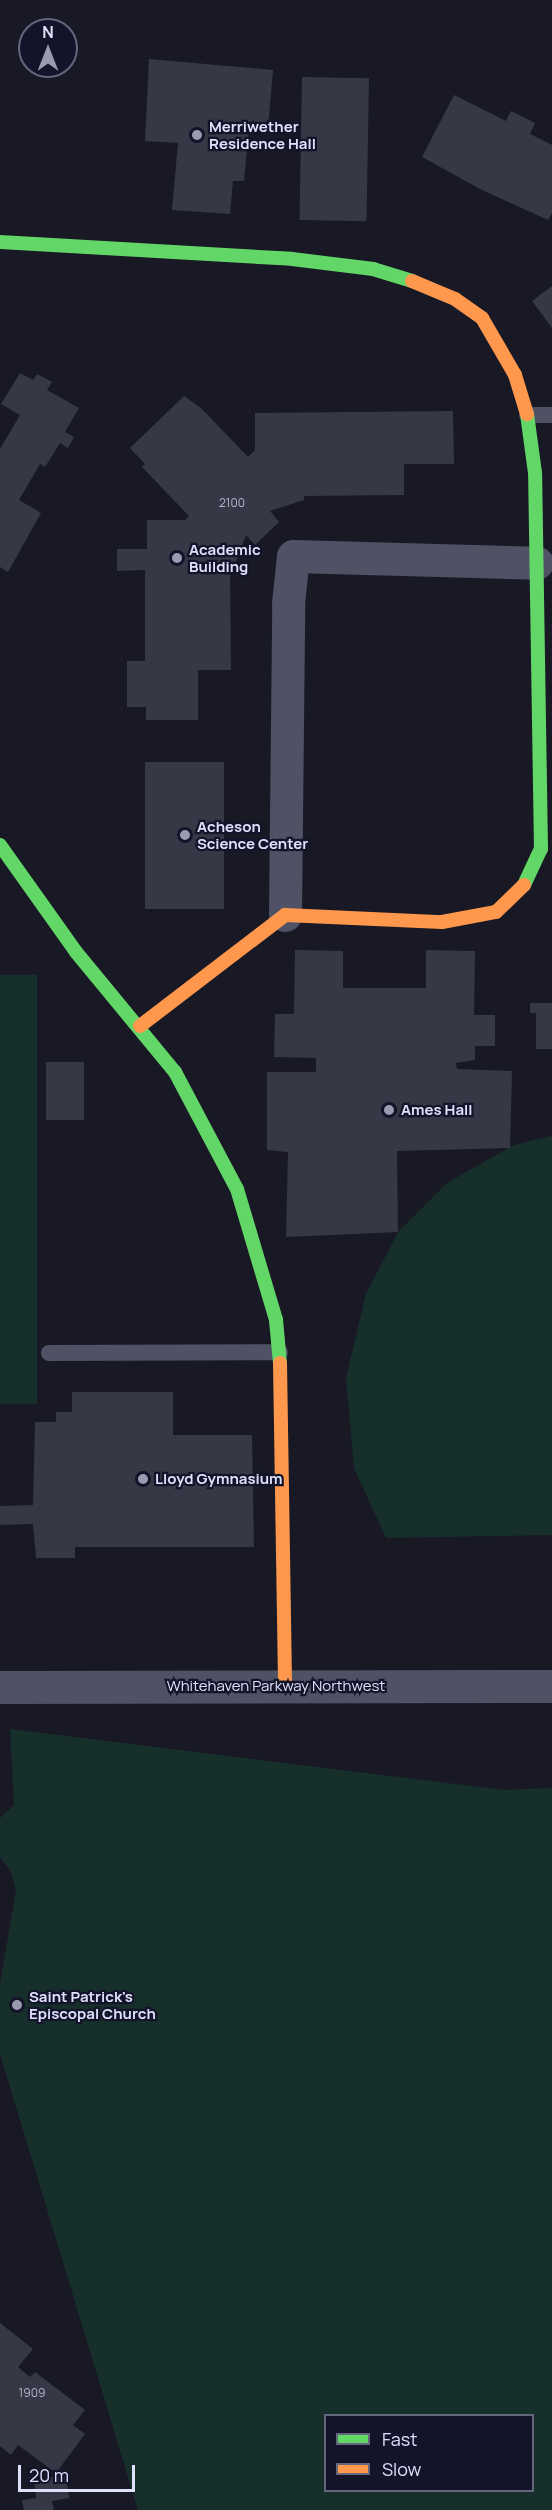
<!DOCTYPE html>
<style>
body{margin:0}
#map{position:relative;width:552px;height:2510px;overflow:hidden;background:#181925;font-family:Manrope,sans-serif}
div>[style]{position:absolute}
.green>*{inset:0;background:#172f2b;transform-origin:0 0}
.building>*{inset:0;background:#373846;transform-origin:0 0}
.lane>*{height:16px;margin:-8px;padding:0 8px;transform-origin:8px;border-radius:8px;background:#4e5264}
.street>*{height:33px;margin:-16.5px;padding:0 16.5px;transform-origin:16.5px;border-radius:16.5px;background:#4e5264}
.fast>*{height:14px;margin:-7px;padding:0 7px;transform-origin:7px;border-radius:7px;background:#63d668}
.slow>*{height:14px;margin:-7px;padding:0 7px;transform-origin:7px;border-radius:7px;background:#ff974d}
.dots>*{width:16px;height:16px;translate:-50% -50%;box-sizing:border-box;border:3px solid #13142a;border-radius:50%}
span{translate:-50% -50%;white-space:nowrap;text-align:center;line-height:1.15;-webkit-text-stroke:4.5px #13142a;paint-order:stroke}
.number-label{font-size:12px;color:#b4b7ce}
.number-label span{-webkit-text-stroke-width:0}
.poi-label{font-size:15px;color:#dee1fc;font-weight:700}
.left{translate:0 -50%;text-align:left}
.street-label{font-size:15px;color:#dee1fc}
.legend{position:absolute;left:324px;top:2414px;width:210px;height:78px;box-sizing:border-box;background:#13142a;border:2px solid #64667e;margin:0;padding:8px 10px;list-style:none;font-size:18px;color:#dee1fc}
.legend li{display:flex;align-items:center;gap:12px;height:30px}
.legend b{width:30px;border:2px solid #64667e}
.north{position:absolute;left:18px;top:18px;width:60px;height:60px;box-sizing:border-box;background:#13142a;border:2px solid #64667e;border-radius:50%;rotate:0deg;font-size:16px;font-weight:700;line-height:24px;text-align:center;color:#dee1fc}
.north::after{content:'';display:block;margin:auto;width:21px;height:27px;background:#999bb1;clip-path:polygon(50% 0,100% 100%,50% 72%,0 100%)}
.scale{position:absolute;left:18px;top:2465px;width:117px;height:27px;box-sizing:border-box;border:3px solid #dee1fc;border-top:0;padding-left:8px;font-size:18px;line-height:21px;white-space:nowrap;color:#dee1fc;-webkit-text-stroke:4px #13142a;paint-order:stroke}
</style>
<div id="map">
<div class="green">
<i style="left:0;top:975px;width:37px;height:429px"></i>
<i style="clip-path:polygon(552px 1136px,552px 1535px,386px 1538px,354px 1468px,346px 1378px,366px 1294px,398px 1232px,447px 1183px,514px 1145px)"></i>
<i style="clip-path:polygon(evenodd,10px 1729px,504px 1790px,552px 1788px,552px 2510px,138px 2510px,0 2054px,0 1984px,16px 1890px,10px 1870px,0 1857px,0 1818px,14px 1805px,10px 1729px,326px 2416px,532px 2416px,532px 2490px,326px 2490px,326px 2416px)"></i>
</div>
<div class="building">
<i style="clip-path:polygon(149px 59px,273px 70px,268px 129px,249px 127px,244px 181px,233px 181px,230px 214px,172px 210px,178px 143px,145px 141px)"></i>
<i style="left:302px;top:77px;width:67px;height:143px;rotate:1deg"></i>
<i style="clip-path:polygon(454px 95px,506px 121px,511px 111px,535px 123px,530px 134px,552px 145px,552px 213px,548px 220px,482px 190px,422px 157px)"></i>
<i style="clip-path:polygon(552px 286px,552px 328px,532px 301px)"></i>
<i style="clip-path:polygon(20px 373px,33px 380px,37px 374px,52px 382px,47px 390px,79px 408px,65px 432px,74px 437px,68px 448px,60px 443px,45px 467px,40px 464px,19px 500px,41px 513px,8px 572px,0 567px,0 449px,20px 415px,1px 404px)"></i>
<i style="clip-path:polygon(184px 396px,201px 408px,248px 457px,255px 450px,255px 413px,453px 411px,454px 464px,404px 464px,404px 495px,304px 496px,304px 500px,270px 511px,279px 522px,255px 545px,246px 535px,234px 567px,230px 567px,231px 670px,198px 670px,198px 720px,146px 720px,146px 707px,127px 707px,127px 661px,145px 661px,145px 570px,117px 571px,117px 549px,147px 549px,147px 520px,185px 520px,189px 516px,142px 467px,145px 464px,130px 448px)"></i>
<i style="left:145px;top:762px;width:79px;height:147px"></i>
<i style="clip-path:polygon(295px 950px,343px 951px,343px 988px,426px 988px,426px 950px,475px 951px,474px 1015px,495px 1015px,495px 1046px,475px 1046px,475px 1060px,456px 1063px,457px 1069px,512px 1071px,510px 1148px,397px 1151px,398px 1232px,286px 1237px,288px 1152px,267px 1150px,267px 1072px,316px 1072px,316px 1058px,274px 1057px,275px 1014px,294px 1014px)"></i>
<i style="clip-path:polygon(530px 1003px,552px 1003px,552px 1049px,536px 1049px,536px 1013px,530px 1013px)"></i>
<i style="left:46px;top:1062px;width:38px;height:58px"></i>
<i style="clip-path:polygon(72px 1392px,173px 1392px,173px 1435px,252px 1435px,254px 1547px,75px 1547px,75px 1558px,36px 1558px,33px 1524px,0 1525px,0 1506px,33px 1505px,35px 1422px,56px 1422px,56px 1412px,72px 1412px)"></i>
<i style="clip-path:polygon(0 2323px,33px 2349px,18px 2367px,30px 2377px,35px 2372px,85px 2410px,73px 2425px,85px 2434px,56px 2473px,18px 2445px,11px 2455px,0 2446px)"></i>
<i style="clip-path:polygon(66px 2475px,69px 2498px,52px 2501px,54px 2510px,24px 2510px,22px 2500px,36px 2498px,34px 2480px)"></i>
</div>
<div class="lane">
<i style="left:527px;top:415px;width:25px"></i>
<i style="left:49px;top:1353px;width:231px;rotate:-0.2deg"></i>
</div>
<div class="street">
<i style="left:285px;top:915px;width:312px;rotate:-89.4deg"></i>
<i style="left:288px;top:603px;width:47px;rotate:-83.9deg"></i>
<i style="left:293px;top:556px;width:244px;rotate:1.6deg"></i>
<i style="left:0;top:1687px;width:552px;rotate:-0.1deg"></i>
</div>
<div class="fast">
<i style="left:0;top:242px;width:292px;rotate:3.3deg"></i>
<i style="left:292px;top:259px;width:82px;rotate:7deg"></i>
<i style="left:373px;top:269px;width:41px;rotate:17.1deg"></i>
<i style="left:0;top:845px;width:131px;rotate:54.6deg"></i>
<i style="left:76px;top:952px;width:156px;rotate:50.5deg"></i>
<i style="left:175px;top:1072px;width:132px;rotate:62.1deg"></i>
<i style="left:237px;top:1189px;width:137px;rotate:73.4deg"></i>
<i style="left:276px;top:1320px;width:43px;rotate:84.7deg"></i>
<i style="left:524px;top:885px;width:40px;rotate:-65deg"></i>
<i style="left:541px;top:849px;width:376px;rotate:-90.9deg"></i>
<i style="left:535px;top:473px;width:60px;rotate:-97.7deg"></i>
</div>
<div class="slow">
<i style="left:412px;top:281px;width:47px;rotate:22.7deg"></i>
<i style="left:455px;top:299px;width:33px;rotate:35deg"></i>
<i style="left:482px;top:318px;width:66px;rotate:59.9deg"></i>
<i style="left:515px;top:375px;width:41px;rotate:72.9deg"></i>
<i style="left:140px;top:1026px;width:183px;rotate:-37.4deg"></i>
<i style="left:285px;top:915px;width:157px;rotate:2.6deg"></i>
<i style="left:442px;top:922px;width:55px;rotate:-10.5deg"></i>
<i style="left:496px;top:912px;width:39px;rotate:-44deg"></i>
<i style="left:280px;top:1363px;width:323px;rotate:89.1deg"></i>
</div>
<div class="dots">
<i style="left:197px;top:135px;background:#999bb1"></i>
<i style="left:177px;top:558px;background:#999bb1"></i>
<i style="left:185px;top:835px;background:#999bb1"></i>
<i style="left:389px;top:1110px;background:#999bb1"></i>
<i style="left:143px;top:1479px;background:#999bb1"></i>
<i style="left:17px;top:2005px;background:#999bb1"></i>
</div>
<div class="number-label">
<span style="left:232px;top:503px">2100</span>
<span style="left:32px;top:2393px">1909</span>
</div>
<div class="poi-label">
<span class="left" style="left:209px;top:135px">Merriwether<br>Residence Hall</span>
<span class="left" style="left:189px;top:558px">Academic<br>Building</span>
<span class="left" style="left:197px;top:835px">Acheson<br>Science Center</span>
<span class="left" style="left:401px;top:1110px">Ames Hall</span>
<span class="left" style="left:155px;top:1479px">Lloyd Gymnasium</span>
<span class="left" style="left:29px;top:2005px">Saint Patrick's<br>Episcopal Church</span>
</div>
<div class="street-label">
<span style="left:276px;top:1686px">Whitehaven Parkway Northwest</span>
</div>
<ul class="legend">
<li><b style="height:8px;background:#63d668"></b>Fast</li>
<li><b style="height:8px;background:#ff974d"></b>Slow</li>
</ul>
<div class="north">N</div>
<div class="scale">20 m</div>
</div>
